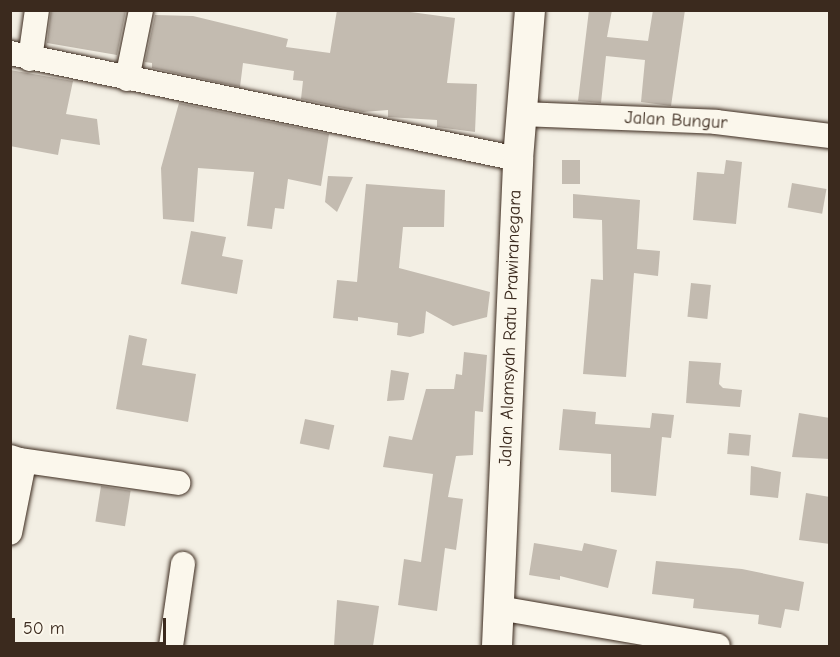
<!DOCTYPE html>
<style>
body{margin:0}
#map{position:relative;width:840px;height:657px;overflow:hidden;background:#f3efe4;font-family:"Comic Neue",sans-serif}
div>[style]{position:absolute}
.building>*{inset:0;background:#c3bbb0;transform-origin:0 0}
.roads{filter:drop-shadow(0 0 2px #3b2a1e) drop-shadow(0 0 2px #3b2a1e)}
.minor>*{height:24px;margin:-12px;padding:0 12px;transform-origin:12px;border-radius:12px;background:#fbf7ec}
.major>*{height:30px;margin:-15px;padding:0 15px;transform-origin:15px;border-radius:15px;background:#fbf7ec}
span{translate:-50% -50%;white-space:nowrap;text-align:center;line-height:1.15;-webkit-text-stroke:5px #fbf7ec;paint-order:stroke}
.street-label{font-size:18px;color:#3b2a1e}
.frame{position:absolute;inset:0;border:12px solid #3b2a1e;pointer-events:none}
.scale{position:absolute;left:12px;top:618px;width:154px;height:27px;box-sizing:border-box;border:3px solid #3b2a1e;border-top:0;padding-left:8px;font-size:18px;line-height:21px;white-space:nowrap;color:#3b2a1e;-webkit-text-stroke:4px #fbf7ec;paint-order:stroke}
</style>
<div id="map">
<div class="building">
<i style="clip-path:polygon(51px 10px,126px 10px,117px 55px,47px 43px)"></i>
<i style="clip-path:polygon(337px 10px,396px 10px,455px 18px,447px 83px,477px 84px,475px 132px,437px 127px,437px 120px,388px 117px,388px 110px,363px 112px,301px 99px,303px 81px,293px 80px,294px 71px,243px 63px,240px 87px,152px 68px,152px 63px,145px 62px,155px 15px,193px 16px,288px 39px,286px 47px,330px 53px)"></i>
<i style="clip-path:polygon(589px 10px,612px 10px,607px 37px,648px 41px,653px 10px,685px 10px,671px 106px,641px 102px,645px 60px,606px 56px,601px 103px,578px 101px)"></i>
<i style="clip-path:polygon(10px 70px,73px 81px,66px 114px,97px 119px,100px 145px,61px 139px,58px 155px,10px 146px)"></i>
<i style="clip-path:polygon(179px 103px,329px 134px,321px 186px,288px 179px,284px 209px,275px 208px,272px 229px,247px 226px,254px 172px,198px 168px,194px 222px,163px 219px,161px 168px)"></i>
<i style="left:562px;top:160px;width:18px;height:24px"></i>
<i style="clip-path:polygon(726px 160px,742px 162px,736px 224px,693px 220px,697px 172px,724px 174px)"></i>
<i style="clip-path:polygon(328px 176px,353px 177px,337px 212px,325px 202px)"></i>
<i style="left:792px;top:183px;width:35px;height:25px;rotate:10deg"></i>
<i style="clip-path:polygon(366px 184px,445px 190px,444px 227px,403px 227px,399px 268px,490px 292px,487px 317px,453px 326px,426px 311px,424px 333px,410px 337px,397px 335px,398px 323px,358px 317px,358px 321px,333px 318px,337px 280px,357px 282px)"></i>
<i style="clip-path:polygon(573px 194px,640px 200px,637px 249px,660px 251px,658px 276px,634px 273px,626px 377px,583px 374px,591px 279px,603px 280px,602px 220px,573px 218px)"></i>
<i style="clip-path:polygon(191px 231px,226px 237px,222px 256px,243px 260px,237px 294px,181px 284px)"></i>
<i style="left:691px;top:283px;width:20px;height:34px;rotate:6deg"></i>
<i style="clip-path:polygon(129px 335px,147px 339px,142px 365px,196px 374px,188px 422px,116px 409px)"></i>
<i style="clip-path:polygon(464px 352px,487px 355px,483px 412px,475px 411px,473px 455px,456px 456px,448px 497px,463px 499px,456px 550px,445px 548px,437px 611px,398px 605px,404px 559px,421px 562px,433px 474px,383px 467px,389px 436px,412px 440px,426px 389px,454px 389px,456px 374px,462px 375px)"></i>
<i style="clip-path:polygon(689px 361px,721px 363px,719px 384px,723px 388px,742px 390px,740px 407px,686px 403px)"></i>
<i style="clip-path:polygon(391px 370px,409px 373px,404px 400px,387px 401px)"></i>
<i style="clip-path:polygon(563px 409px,596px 412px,595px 424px,650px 428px,652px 413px,674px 415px,671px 438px,662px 437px,656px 496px,611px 492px,611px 454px,559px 450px)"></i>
<i style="clip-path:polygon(799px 413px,830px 418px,830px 459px,792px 457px)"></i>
<i style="left:305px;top:419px;width:30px;height:25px;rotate:12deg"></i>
<i style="left:729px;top:433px;width:22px;height:21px;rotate:5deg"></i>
<i style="clip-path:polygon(751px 466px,781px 472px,778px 498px,750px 495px)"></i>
<i style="left:101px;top:486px;width:30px;height:36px;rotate:9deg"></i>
<i style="clip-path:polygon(806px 493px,830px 497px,830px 544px,799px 540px)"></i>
<i style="clip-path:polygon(534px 543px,582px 551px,584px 543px,617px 550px,608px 588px,560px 576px,560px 580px,529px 575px)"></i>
<i style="clip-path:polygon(656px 561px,742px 569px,804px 582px,799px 611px,785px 609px,781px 628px,758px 624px,759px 615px,693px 608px,694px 599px,652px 594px)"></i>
<i style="clip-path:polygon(337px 600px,379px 606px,373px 646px,334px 646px)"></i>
</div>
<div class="roads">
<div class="minor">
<i style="left:10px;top:53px;width:519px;rotate:11.79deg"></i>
<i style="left:30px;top:59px;width:49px;rotate:-81.9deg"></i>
<i style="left:127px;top:79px;width:70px;rotate:-78.5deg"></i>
<i style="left:521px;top:114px;width:195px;rotate:2.3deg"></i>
<i style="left:716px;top:122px;width:115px;rotate:7deg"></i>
<i style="left:10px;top:457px;width:9px;rotate:18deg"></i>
<i style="left:19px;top:460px;width:9px;rotate:63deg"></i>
<i style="left:23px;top:468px;width:66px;rotate:101.3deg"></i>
<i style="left:19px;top:460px;width:161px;rotate:8.2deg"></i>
<i style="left:499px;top:608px;width:222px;rotate:9.8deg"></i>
<i style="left:171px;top:646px;width:83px;rotate:-81.7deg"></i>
</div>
<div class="major">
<i style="left:497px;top:646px;width:487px;rotate:-87.5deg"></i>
<i style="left:518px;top:159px;width:149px;rotate:-85.4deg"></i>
</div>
</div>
<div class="street-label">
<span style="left:676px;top:121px;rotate:3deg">Jalan Bungur</span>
<span style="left:511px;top:328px;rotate:-88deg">Jalan Alamsyah Ratu Prawiranegara</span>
</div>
<div class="frame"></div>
<div class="scale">50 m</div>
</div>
